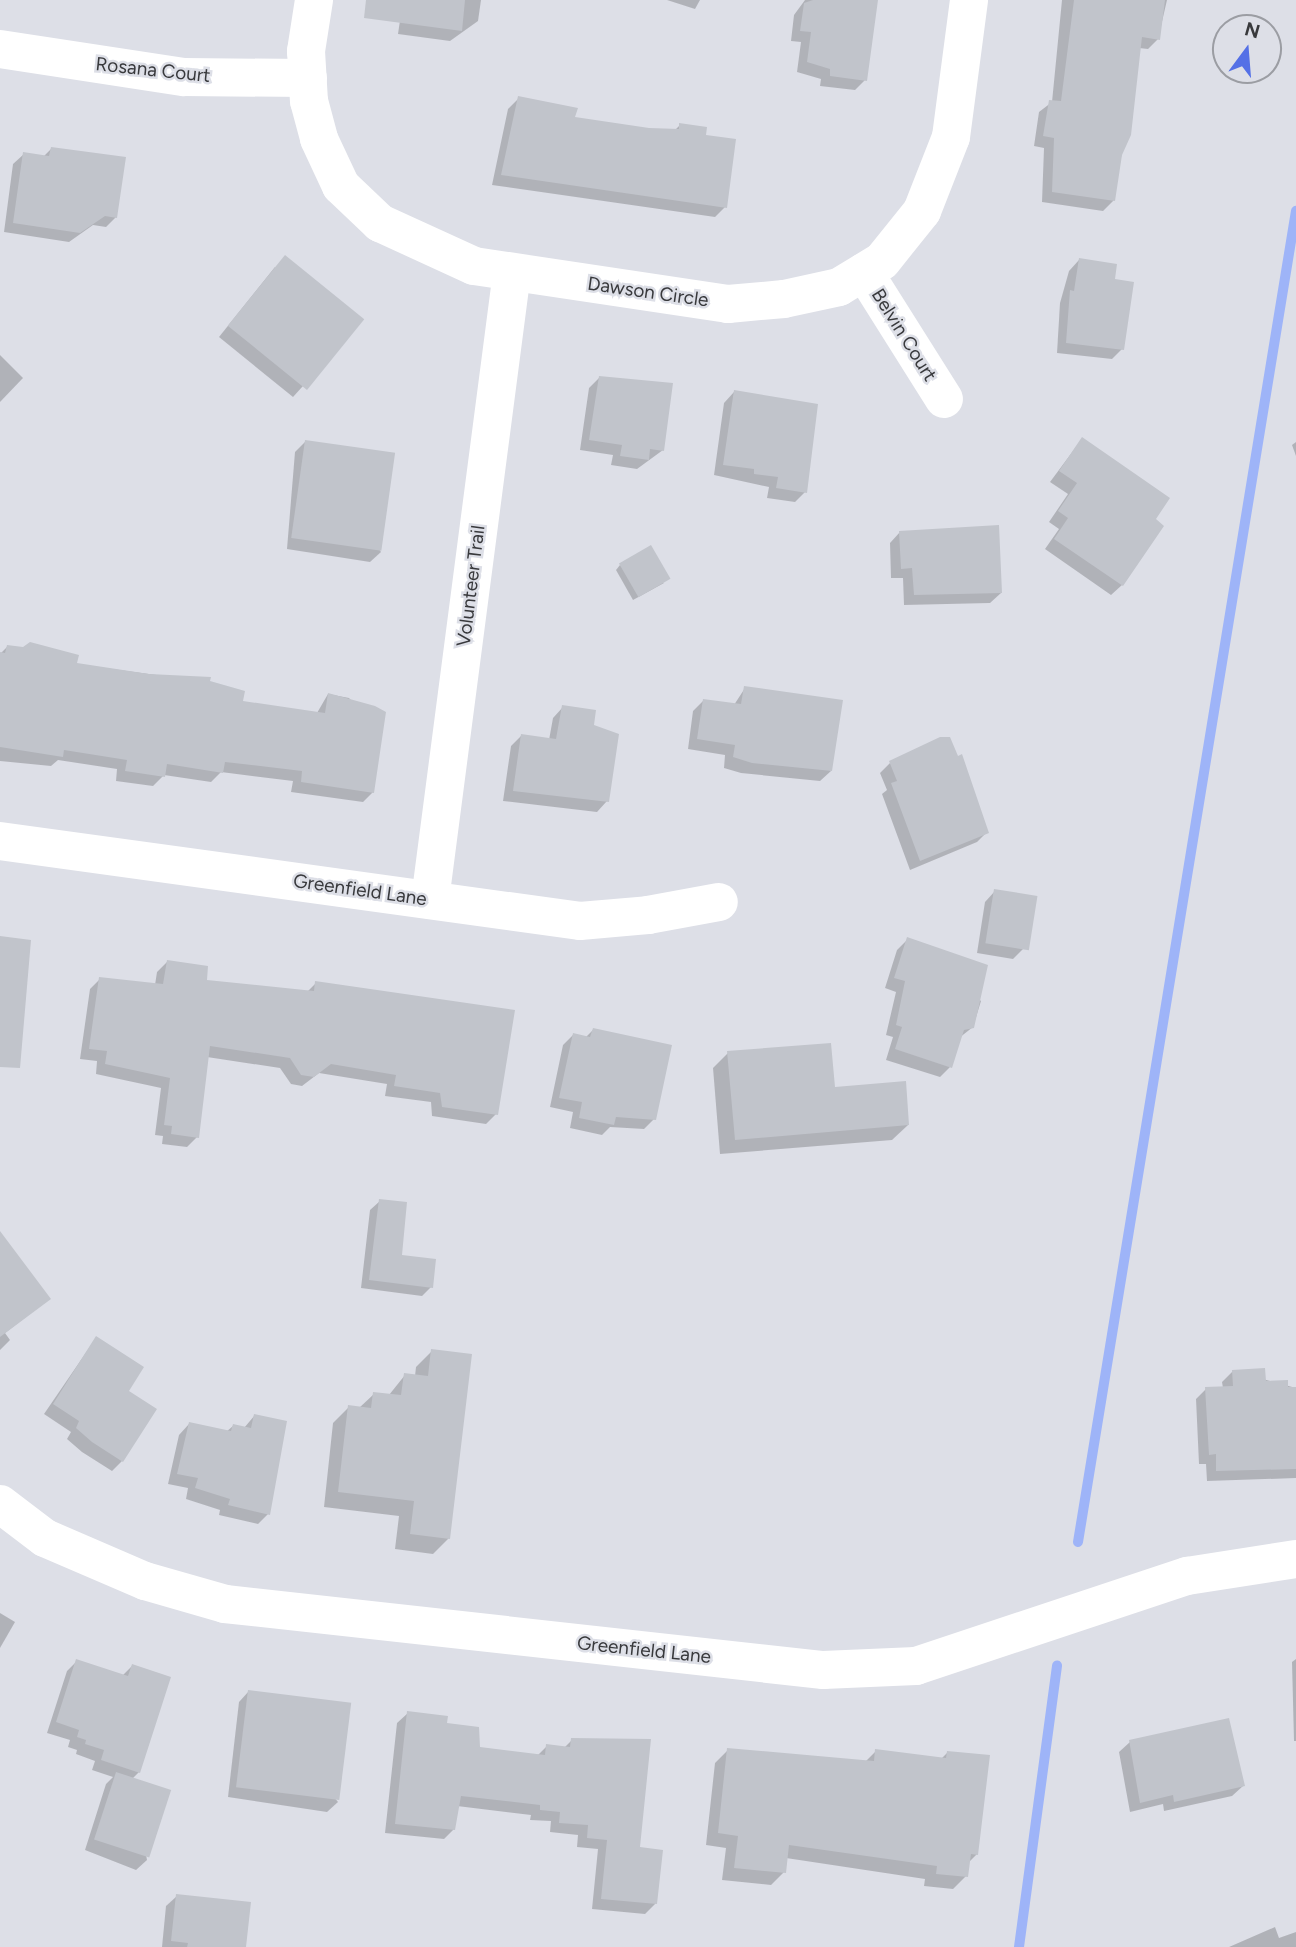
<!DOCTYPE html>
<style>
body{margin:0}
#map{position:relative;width:1296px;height:1947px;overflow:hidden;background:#dddfe7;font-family:Figtree,sans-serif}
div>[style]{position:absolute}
.shadow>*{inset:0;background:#0003}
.stream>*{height:10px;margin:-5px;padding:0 5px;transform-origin:5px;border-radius:5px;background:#9eb4f8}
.building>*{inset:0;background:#c1c4cb;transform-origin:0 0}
.street>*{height:38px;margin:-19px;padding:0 19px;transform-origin:19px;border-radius:19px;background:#fff}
span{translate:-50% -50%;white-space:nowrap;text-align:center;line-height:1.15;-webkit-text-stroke:5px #dddfe7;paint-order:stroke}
.street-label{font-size:19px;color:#38393c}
.north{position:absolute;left:1212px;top:14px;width:70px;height:70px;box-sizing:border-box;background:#dddfe7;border:2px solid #9b9da3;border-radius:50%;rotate:16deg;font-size:19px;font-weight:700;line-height:28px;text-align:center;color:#38393c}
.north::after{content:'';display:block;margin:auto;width:24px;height:32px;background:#5470e6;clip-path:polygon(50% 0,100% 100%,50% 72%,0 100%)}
</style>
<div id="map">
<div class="shadow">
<i style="clip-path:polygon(403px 0,481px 0,478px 21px,450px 41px,398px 34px)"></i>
<i style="clip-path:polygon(667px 0,700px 0,695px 9px)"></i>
<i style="clip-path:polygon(805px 0,876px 0,865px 80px,855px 90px,820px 86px,821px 79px,797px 72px,801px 42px,791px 41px,794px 15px)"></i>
<i style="clip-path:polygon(1062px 0,1167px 0,1158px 39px,1148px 49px,1139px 48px,1114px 200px,1103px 211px,1042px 202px,1044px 148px,1034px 146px,1039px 112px,1052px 102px)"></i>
<i style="clip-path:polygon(519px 98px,573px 118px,648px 129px,675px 130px,680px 125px,704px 137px,725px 207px,715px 217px,492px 185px,508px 109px)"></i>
<i style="clip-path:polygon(52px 148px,116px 217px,106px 227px,93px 225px,69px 242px,4px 232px,13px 164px,24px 154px,43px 157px)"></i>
<i style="clip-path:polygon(1079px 260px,1113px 280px,1122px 349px,1112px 359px,1057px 353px,1060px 303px,1069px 271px)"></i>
<i style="clip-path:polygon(275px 267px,303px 386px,293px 397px,219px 337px)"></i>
<i style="clip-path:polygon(0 355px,23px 378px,0 402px)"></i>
<i style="clip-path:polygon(599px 378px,663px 450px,637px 469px,611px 465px,613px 455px,580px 450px,589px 388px)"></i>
<i style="clip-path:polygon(734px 392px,805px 492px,795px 502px,767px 498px,769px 487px,714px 475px,724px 403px)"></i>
<i style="clip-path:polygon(1082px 439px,1153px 520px,1122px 585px,1111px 595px,1045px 549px,1059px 529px,1049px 522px,1068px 494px,1050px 482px)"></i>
<i style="clip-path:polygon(305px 442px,381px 552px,370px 562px,287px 549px,295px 452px)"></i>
<i style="clip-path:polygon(1296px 442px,1296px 456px,1292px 445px)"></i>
<i style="clip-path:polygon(900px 532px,1001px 593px,990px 603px,904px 605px,903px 578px,891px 578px,890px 543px)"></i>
<i style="clip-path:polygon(620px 565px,664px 583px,633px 600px,616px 570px)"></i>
<i style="clip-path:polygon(7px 647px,75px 664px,208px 682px,241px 703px,317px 713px,328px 694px,349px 698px,355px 705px,373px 792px,363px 802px,291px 792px,293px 781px,221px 772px,211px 782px,164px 775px,153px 786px,116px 781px,117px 769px,58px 760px,51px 766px,0 761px,0 654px)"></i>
<i style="clip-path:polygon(745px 688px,831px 771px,820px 781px,741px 773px,724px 768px,725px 755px,688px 749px,693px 711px,704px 700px,734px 705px)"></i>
<i style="clip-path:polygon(563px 707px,592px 726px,607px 801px,597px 812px,503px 801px,511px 746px,521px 736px,549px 740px,553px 718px)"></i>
<i style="clip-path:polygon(890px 763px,987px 832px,977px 842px,910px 870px,882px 794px,887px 790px,880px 773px)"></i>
<i style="clip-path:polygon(995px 891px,1023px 949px,1013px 959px,977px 953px,985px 902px)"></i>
<i style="clip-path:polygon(908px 939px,981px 1001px,973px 1027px,959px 1038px,950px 1067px,940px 1077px,886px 1060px,893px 1037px,886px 1035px,896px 992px,885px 988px,897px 950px)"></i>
<i style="clip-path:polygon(167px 962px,205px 981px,307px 992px,316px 983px,496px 1114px,486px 1124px,432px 1116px,431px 1102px,385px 1096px,387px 1084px,319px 1073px,302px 1086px,291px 1084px,280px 1068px,207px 1057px,197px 1137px,187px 1147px,162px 1144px,163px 1136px,155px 1135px,161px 1088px,96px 1074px,97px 1061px,80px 1059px,90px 989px,100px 979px,155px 985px,157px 972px)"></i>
<i style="clip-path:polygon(593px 1030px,654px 1119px,644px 1129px,610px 1127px,602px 1135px,570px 1128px,573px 1112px,550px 1107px,563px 1045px,573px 1035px,585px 1038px)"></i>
<i style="clip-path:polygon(728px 1053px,833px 1089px,908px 1125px,892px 1140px,720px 1154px,713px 1068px)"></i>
<i style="clip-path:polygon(380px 1201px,400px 1257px,431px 1287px,422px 1296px,361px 1288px,370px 1210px)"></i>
<i style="clip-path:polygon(0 1233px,49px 1299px,5px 1333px,10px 1340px,0 1350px)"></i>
<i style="clip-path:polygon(96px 1338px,127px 1392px,122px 1461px,112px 1471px,82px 1452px,67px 1439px,71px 1432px,44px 1414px)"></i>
<i style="clip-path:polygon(432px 1351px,449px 1538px,433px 1554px,395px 1549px,399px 1516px,324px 1507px,333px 1423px,349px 1407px,359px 1408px,374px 1394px,389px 1395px,405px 1375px,415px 1376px,416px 1367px)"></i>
<i style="clip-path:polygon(1233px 1371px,1296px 1388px,1296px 1478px,1207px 1481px,1206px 1464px,1199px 1464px,1196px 1399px,1206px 1389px,1223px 1388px,1222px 1382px)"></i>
<i style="clip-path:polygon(255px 1415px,268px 1514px,258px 1524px,219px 1515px,220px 1510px,186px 1499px,188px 1488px,168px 1484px,179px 1435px,189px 1424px,226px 1432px,233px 1426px,244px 1428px)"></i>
<i style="clip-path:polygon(0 1613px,15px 1622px,0 1648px)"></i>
<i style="clip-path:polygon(1296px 1659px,1296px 1741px,1294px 1741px,1292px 1662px)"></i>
<i style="clip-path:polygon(77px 1661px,122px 1676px,132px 1666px,139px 1772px,132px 1779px,147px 1860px,136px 1870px,85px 1850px,106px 1784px,113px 1777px,92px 1770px,95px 1761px,76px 1754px,77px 1750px,68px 1747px,70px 1740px,47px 1733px,67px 1671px)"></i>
<i style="clip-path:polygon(249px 1691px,338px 1802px,327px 1812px,228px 1797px,239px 1702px)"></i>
<i style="clip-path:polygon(408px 1713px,445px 1725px,479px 1748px,538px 1755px,547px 1746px,564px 1748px,572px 1740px,638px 1849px,656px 1903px,645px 1914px,592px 1909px,598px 1849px,577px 1847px,578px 1835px,550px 1832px,551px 1821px,530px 1820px,531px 1815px,457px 1806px,454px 1829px,444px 1839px,385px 1833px,397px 1723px)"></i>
<i style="clip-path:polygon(1130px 1742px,1243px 1786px,1232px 1796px,1164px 1811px,1163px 1804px,1130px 1812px,1119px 1752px)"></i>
<i style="clip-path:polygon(728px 1750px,865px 1762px,876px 1751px,941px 1759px,948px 1752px,977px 1854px,968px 1863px,966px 1876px,953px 1889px,924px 1886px,925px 1879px,786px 1858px,784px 1872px,771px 1885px,722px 1880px,726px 1848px,706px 1845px,715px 1763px)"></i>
<i style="clip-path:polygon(177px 1896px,245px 1947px,162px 1947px,166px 1906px)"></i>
<i style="clip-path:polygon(1275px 1927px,1279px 1938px,1296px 1932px,1296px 1947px,1229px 1947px)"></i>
</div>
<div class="stream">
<i style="left:1078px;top:1542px;width:1349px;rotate:-80.7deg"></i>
<i style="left:1019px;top:1947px;width:284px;rotate:-82.3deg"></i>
</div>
<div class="building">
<i style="clip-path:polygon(366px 0,465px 0,462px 31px,364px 18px)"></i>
<i style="clip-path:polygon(813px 0,878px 0,867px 81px,830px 76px,830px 69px,807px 62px,811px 32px,800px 31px,804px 3px)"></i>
<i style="clip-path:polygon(1074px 0,1165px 0,1160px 40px,1142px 37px,1131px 135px,1122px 155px,1115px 201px,1052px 192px,1054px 138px,1043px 136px,1049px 100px,1061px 101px)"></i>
<i style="clip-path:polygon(518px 96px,578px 108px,575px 117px,649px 128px,679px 129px,679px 123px,707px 127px,706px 135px,736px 139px,727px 208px,501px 175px)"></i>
<i style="clip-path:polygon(51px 147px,126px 157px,117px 218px,105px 216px,80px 233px,13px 223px,23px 152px,49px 156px)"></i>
<i style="left:285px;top:255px;width:102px;height:91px;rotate:39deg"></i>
<i style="clip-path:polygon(1079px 258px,1117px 264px,1115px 279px,1134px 282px,1124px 350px,1066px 343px,1070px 290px,1074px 291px)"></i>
<i style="clip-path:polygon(599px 376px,673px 383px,664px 451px,650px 449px,649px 460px,620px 456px,622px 445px,589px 440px)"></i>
<i style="clip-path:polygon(734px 390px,818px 404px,807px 493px,776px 488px,778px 477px,754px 474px,754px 469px,723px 465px)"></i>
<i style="clip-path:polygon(1082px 437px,1170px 498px,1156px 519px,1164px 526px,1123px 586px,1054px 539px,1068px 518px,1058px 511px,1077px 483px,1059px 471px)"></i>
<i style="left:305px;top:440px;width:91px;height:99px;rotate:8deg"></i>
<i style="clip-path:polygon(999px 525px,1002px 593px,914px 595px,912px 568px,901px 569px,899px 531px)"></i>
<i style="left:651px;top:545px;width:39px;height:37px;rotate:60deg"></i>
<i style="clip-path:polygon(30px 642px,79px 655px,77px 663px,149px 674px,211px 677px,210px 681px,245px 691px,243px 701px,325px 713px,328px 693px,375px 706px,386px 712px,374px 793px,301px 782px,302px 771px,234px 763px,225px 762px,223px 773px,167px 764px,165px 777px,125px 771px,127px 760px,64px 750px,63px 757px,0 747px,0 652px,5px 653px,7px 645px,23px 647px)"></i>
<i style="clip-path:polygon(744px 686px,843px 700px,832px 771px,752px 763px,733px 757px,735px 745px,697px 739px,703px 699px,741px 704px)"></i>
<i style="clip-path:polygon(562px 705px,596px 710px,594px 725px,619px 734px,609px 802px,513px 791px,521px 734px,556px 739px)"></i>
<i style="clip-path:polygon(940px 737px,950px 737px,958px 756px,962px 754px,989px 833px,920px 861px,891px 783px,897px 781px,889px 761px)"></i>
<i style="left:994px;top:889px;width:44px;height:55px;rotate:9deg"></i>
<i style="clip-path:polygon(0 936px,31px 940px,20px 1068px,0 1067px)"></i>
<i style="clip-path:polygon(907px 937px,988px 965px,974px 1028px,964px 1030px,952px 1068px,895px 1049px,902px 1027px,896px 1025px,905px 981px,894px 978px)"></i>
<i style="clip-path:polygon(167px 960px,208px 966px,207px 980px,314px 991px,315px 981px,515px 1010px,498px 1115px,442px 1107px,440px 1093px,394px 1086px,396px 1075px,331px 1064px,314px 1077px,301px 1075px,290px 1058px,210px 1046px,199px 1138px,171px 1134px,172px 1126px,164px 1125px,170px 1078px,105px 1064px,107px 1051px,89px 1049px,99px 977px,163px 984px)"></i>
<i style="clip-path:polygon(593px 1028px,672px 1045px,656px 1120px,616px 1117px,614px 1125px,579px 1118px,582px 1102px,559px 1098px,573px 1033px,590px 1037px)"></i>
<i style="clip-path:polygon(831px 1043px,835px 1087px,906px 1081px,909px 1125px,735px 1140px,727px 1051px)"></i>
<i style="clip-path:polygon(379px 1199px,407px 1202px,402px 1255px,436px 1259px,433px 1288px,369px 1280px)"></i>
<i style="clip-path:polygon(0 1231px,51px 1299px,0 1337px)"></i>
<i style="clip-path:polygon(96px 1336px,144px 1367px,129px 1391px,157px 1409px,123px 1462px,92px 1442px,76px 1428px,79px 1421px,53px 1404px)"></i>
<i style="clip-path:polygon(431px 1349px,472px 1354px,450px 1539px,410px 1534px,414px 1501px,338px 1492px,348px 1405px,371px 1408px,373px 1392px,401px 1395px,404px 1373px,428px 1376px)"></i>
<i style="clip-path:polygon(1265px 1368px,1266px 1381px,1288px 1380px,1288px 1387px,1296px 1387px,1296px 1469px,1216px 1471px,1216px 1454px,1209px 1455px,1205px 1387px,1233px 1386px,1232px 1370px)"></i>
<i style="clip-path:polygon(254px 1414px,287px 1421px,270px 1515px,228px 1505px,230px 1499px,195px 1488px,198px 1478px,177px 1474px,189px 1422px,231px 1431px,233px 1424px,251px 1428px)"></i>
<i style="clip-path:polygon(76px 1659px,128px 1676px,132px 1664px,171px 1677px,140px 1773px,101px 1760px,104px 1750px,85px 1744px,86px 1740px,77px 1737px,79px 1730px,56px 1722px)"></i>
<i style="left:248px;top:1690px;width:104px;height:98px;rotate:7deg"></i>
<i style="clip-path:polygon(407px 1711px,448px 1716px,447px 1723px,479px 1727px,480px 1747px,545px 1755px,546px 1744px,570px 1747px,571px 1738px,651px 1739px,640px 1847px,663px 1850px,657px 1904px,601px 1899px,607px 1840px,587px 1838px,588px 1825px,559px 1823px,560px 1812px,540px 1810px,540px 1805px,461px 1796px,455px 1830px,395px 1824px)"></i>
<i style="clip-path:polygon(1229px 1718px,1245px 1786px,1174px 1802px,1173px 1795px,1140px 1803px,1129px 1740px)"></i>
<i style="clip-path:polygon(727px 1748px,874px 1761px,875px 1749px,946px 1758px,947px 1751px,990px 1755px,978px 1855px,971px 1854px,968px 1877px,936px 1874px,937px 1866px,789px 1845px,786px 1873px,734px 1868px,738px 1836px,718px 1833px)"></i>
<i style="left:116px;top:1772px;width:58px;height:71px;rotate:18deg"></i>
<i style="clip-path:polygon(176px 1894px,251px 1902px,246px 1947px,187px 1947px,188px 1943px,171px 1941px)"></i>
</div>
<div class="street">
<i style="left:314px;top:0;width:52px;rotate:98.9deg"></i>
<i style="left:306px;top:51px;width:50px;rotate:86.6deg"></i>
<i style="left:309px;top:101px;width:39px;rotate:75deg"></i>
<i style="left:319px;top:139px;width:52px;rotate:64.9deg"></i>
<i style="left:341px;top:186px;width:54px;rotate:43.5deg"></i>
<i style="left:380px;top:223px;width:103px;rotate:24.6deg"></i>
<i style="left:474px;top:266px;width:257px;rotate:8.5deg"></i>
<i style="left:728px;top:304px;width:56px;rotate:-5.1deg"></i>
<i style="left:784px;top:299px;width:56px;rotate:-12.3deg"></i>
<i style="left:839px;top:287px;width:50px;rotate:-31.2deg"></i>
<i style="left:882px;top:261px;width:64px;rotate:-51.3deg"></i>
<i style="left:922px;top:211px;width:79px;rotate:-68.6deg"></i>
<i style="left:951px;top:137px;width:138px;rotate:-82.5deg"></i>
<i style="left:0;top:49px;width:186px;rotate:8.7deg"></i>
<i style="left:184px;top:77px;width:124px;rotate:0.5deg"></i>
<i style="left:864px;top:272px;width:150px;rotate:57.8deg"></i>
<i style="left:0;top:841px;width:585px;rotate:7.85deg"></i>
<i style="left:580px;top:921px;width:68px;rotate:-5deg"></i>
<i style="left:648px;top:915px;width:72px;rotate:-10.4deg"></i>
<i style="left:430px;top:900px;width:633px;rotate:-82.56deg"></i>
<i style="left:0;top:1504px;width:56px;rotate:37.1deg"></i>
<i style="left:45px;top:1538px;width:109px;rotate:23.3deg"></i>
<i style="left:145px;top:1581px;width:83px;rotate:16deg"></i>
<i style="left:225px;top:1604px;width:602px;rotate:6.3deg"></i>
<i style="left:823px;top:1670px;width:93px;rotate:-2.5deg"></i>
<i style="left:916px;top:1666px;width:286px;rotate:-18.4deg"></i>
<i style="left:1187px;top:1576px;width:110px;rotate:-8.9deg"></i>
</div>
<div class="street-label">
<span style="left:153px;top:70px;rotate:6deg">Rosana Court</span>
<span style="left:648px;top:292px;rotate:8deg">Dawson Circle</span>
<span style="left:904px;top:335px;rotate:58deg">Belvin Court</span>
<span style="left:471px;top:586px;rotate:-83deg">Volunteer Trail</span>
<span style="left:360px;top:890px;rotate:8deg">Greenfield Lane</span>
<span style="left:644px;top:1650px;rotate:6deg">Greenfield Lane</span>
</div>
<div class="north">N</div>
</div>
